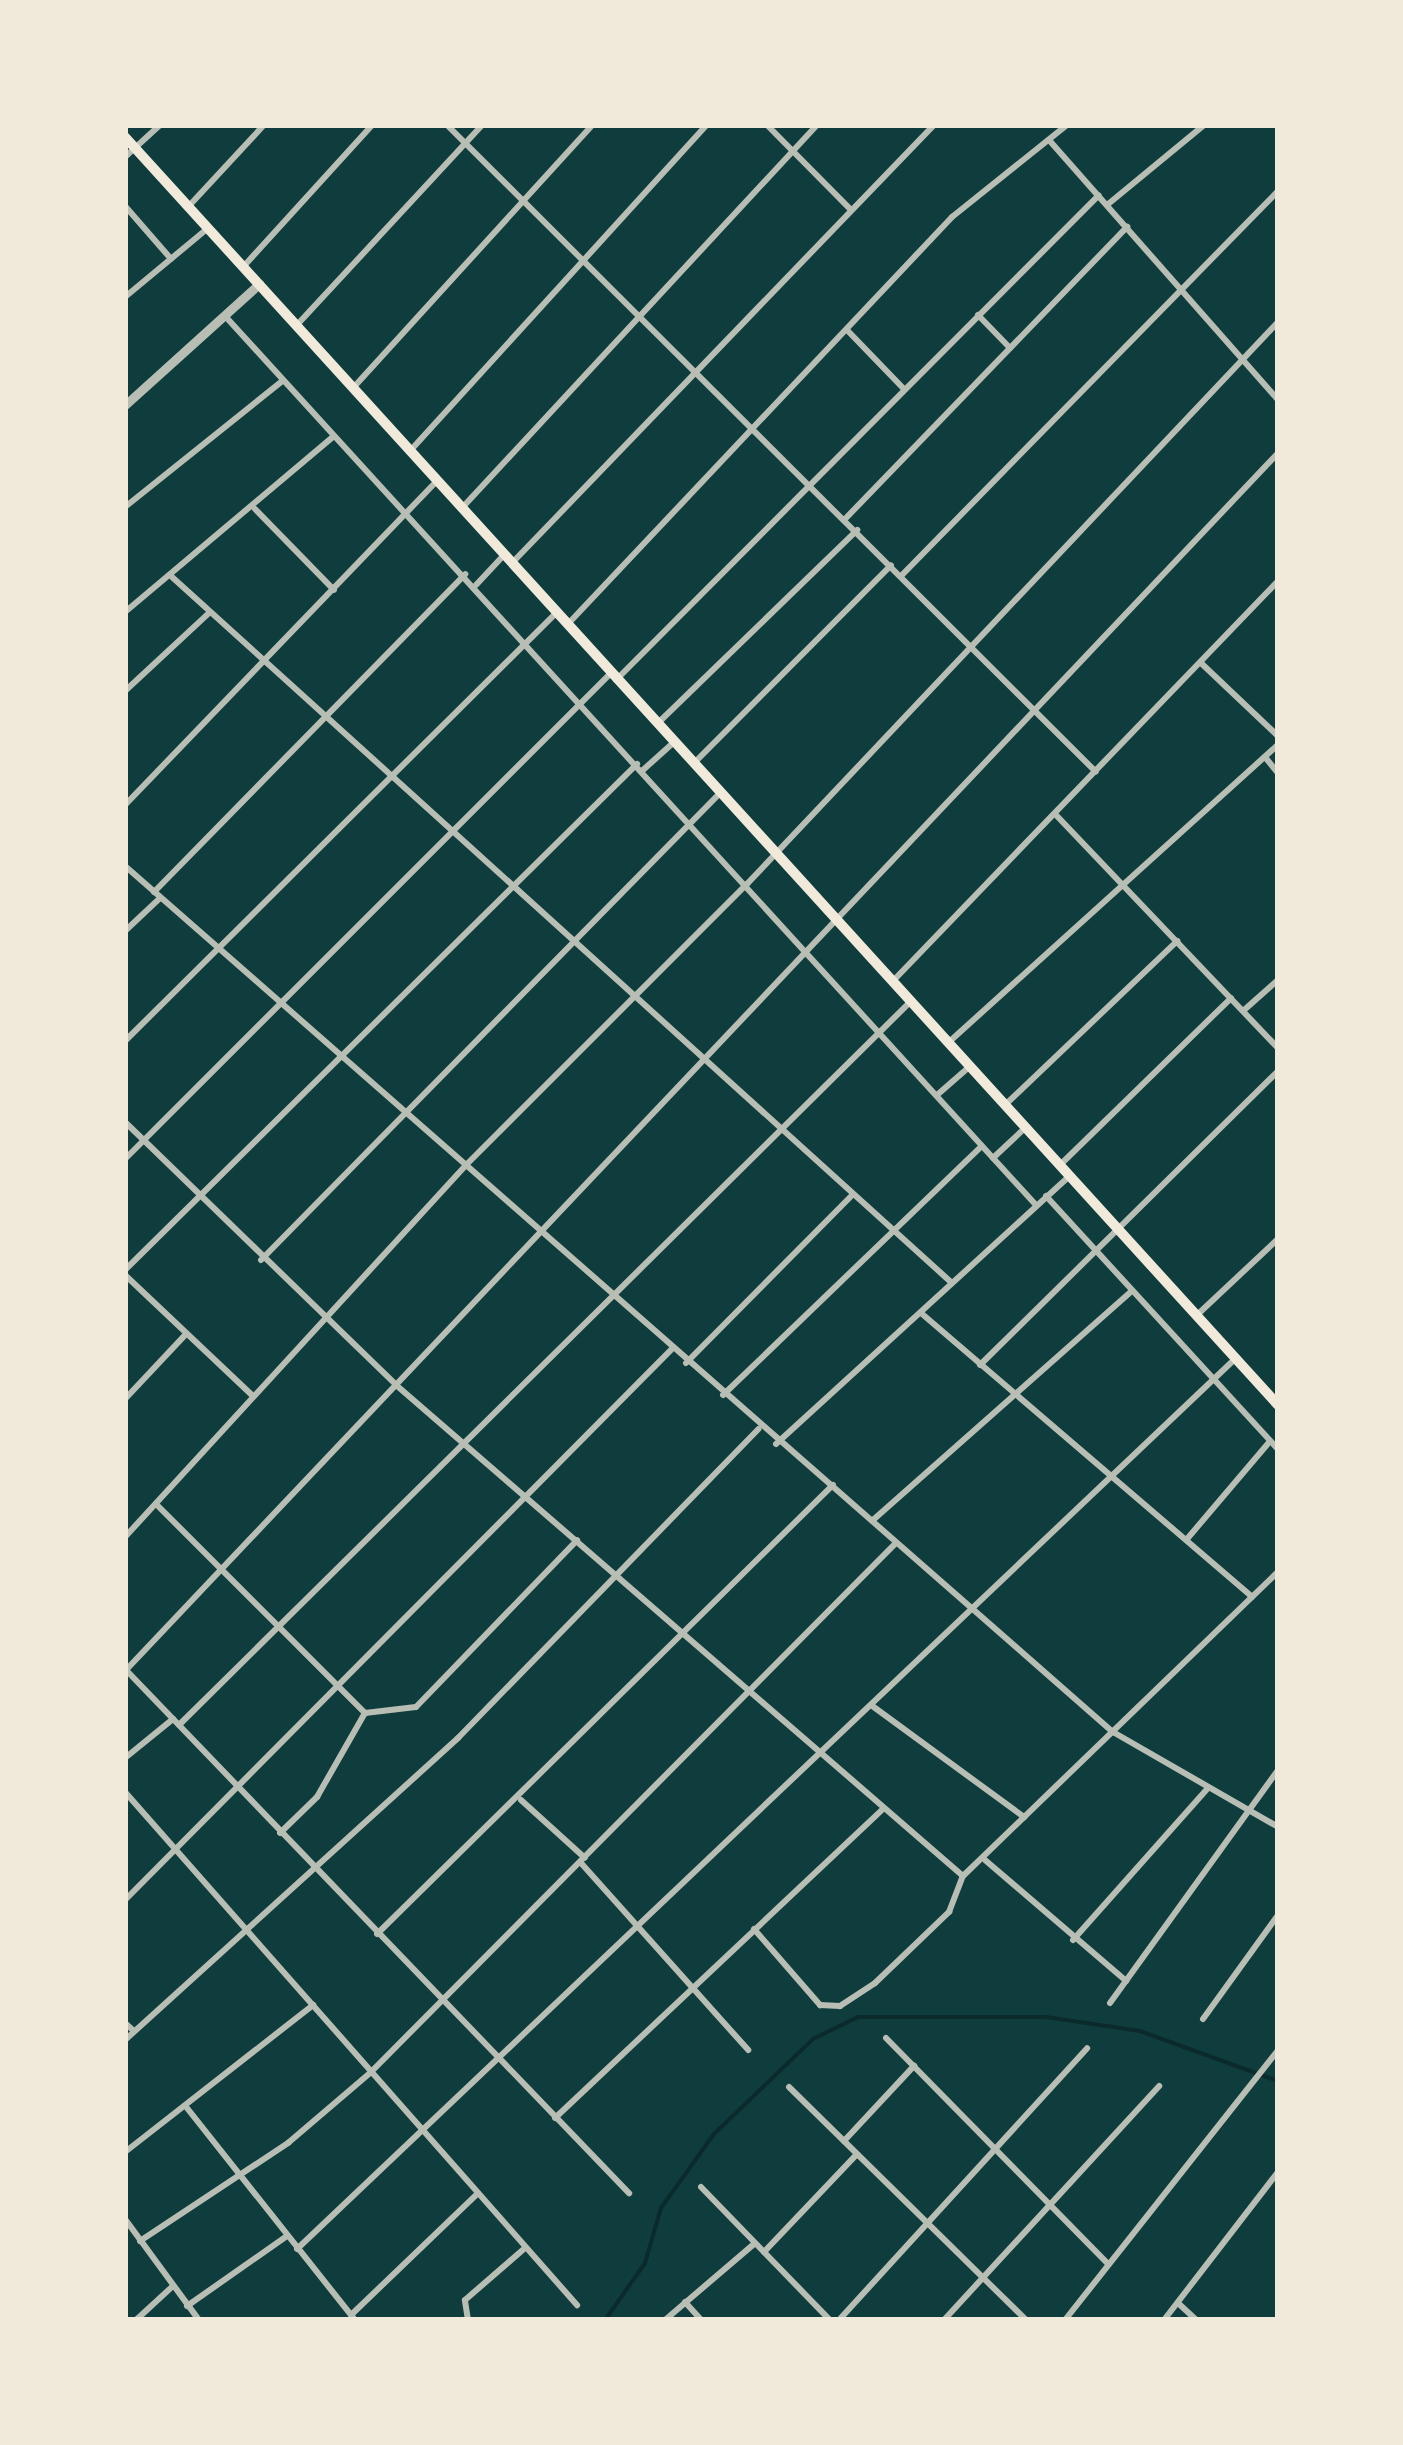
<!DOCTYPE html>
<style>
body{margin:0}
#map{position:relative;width:1403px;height:2445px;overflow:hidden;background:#0f3d3e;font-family:Montserrat,sans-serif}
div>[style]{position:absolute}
.stream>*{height:4px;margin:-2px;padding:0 2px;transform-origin:2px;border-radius:2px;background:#0a2a2b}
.minor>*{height:6px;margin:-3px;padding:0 3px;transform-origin:3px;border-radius:3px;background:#b8beb3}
.tertiary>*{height:9px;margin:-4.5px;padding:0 4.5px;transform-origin:4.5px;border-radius:4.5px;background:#b8beb3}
.secondary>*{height:10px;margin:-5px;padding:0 5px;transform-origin:5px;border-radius:5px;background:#f1e9da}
span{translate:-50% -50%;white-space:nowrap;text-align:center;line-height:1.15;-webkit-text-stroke:8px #f1e9da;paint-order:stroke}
.frame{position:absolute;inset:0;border:128px solid #f1e9da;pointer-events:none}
</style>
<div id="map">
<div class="stream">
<i style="left:605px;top:2320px;width:70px;rotate:-54.9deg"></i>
<i style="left:645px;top:2263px;width:57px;rotate:-73.8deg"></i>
<i style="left:661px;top:2208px;width:91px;rotate:-54.4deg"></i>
<i style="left:714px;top:2134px;width:137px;rotate:-43.8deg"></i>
<i style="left:813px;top:2039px;width:50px;rotate:-26.1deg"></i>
<i style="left:858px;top:2017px;width:188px"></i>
<i style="left:1046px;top:2017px;width:95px;rotate:8.5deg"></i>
<i style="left:1140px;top:2031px;width:147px;rotate:19.9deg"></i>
</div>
<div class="minor">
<i style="left:447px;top:125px;width:916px;rotate:44.91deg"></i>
<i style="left:767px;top:125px;width:118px;rotate:45.3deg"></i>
<i style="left:1049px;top:140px;width:346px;rotate:48.6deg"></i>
<i style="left:125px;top:157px;width:47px;rotate:-42.4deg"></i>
<i style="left:1107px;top:205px;width:126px;rotate:-39.5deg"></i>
<i style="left:125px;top:206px;width:70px;rotate:49deg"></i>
<i style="left:188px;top:207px;width:112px;rotate:-47.2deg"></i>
<i style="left:243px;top:267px;width:192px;rotate:-47.7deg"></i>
<i style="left:125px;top:297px;width:108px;rotate:-39.7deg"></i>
<i style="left:978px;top:315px;width:46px;rotate:45.9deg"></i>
<i style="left:225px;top:316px;width:1203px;rotate:47.63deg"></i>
<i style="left:296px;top:326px;width:274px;rotate:-47.2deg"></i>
<i style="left:847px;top:330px;width:82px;rotate:46deg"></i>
<i style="left:353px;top:388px;width:355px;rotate:-47.7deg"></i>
<i style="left:410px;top:451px;width:441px;rotate:-47.7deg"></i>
<i style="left:125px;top:507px;width:201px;rotate:-38.7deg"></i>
<i style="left:255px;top:509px;width:113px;rotate:45.7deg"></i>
<i style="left:461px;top:509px;width:524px;rotate:-47.17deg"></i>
<i style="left:846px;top:518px;width:405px;rotate:-46deg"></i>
<i style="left:512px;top:563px;width:608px;rotate:-46.07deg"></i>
<i style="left:902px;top:575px;width:537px;rotate:-45.6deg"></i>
<i style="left:172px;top:577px;width:1052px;rotate:42.15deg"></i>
<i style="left:476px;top:585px;width:41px;rotate:-47deg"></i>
<i style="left:125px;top:612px;width:273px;rotate:-40.1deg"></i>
<i style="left:567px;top:625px;width:561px;rotate:-46.66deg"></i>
<i style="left:952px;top:217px;width:147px;rotate:-38.7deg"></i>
<i style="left:1201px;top:663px;width:106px;rotate:43.5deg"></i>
<i style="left:616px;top:680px;width:684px;rotate:-45.12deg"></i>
<i style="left:125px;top:691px;width:113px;rotate:-42.9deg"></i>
<i style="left:657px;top:724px;width:279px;rotate:-44.1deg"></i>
<i style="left:1265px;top:757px;width:21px;rotate:51deg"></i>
<i style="left:694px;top:763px;width:279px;rotate:-45.1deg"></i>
<i style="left:643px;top:770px;width:40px;rotate:-42deg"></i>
<i style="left:125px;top:805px;width:450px;rotate:-46.1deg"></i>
<i style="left:1056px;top:815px;width:322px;rotate:46.4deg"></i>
<i style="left:125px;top:866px;width:1314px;rotate:41.24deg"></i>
<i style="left:1113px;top:1732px;width:190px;rotate:29.9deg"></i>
<i style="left:154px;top:892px;width:445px;rotate:-45.6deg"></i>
<i style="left:125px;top:931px;width:48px;rotate:-43.3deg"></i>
<i style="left:892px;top:982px;width:557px;rotate:-46.09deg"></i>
<i style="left:1243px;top:1011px;width:47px;rotate:-41.5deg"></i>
<i style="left:125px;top:1041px;width:607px;rotate:-44.8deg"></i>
<i style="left:949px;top:1042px;width:443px;rotate:-42.1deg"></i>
<i style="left:937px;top:1095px;width:43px;rotate:-41.2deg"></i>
<i style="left:1005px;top:1105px;width:238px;rotate:-43.6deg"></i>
<i style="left:125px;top:1122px;width:378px;rotate:44.1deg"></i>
<i style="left:396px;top:1385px;width:750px;rotate:40.89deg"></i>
<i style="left:993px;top:1158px;width:44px;rotate:-43.2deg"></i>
<i style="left:125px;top:1159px;width:686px;rotate:-45deg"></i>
<i style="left:1060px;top:1165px;width:239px;rotate:-44.3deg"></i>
<i style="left:1046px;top:1196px;width:343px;rotate:47.5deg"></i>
<i style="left:261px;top:1260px;width:655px;rotate:-45.49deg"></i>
<i style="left:125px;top:1270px;width:720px;rotate:-44.66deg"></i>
<i style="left:125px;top:1275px;width:175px;rotate:43.4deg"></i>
<i style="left:921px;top:1313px;width:436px;rotate:40.6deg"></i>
<i style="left:1197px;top:1315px;width:111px;rotate:-43.2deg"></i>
<i style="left:686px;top:1363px;width:236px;rotate:-45.3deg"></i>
<i style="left:980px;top:1365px;width:419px;rotate:-44.6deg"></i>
<i style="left:723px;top:1395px;width:359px;rotate:-43.9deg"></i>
<i style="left:125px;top:1399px;width:89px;rotate:-46.8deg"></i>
<i style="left:776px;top:1444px;width:396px;rotate:-42.4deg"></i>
<i style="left:156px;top:1504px;width:296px;rotate:45deg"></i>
<i style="left:873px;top:1520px;width:344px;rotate:-41.5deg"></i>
<i style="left:125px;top:1537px;width:506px;rotate:-47.48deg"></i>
<i style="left:467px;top:1164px;width:396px;rotate:-45deg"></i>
<i style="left:747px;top:884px;width:773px;rotate:-46.62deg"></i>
<i style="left:1187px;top:1539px;width:128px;rotate:-49.7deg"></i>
<i style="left:126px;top:1670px;width:1676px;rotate:-46.57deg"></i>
<i style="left:126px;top:1670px;width:726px;rotate:46.12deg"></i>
<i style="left:871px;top:1705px;width:190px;rotate:36.2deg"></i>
<i style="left:365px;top:1713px;width:51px;rotate:-6.7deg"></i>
<i style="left:416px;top:1707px;width:232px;rotate:-46deg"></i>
<i style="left:179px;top:1725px;width:1028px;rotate:-44.68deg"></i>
<i style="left:125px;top:1758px;width:62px;rotate:-39.1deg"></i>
<i style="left:125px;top:1792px;width:684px;rotate:48.62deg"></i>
<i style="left:521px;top:1800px;width:86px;rotate:42.2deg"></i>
<i style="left:280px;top:1833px;width:52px;rotate:-44.2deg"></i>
<i style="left:317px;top:1797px;width:97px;rotate:-60.3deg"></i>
<i style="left:985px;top:1860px;width:186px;rotate:40.6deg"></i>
<i style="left:581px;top:1863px;width:251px;rotate:48.2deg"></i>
<i style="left:125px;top:1900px;width:775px;rotate:-45.21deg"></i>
<i style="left:754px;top:1929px;width:101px;rotate:49deg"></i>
<i style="left:820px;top:2005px;width:20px;rotate:3deg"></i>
<i style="left:840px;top:2006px;width:42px;rotate:-33.3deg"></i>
<i style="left:875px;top:1983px;width:103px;rotate:-43.8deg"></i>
<i style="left:949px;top:1912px;width:39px;rotate:-69deg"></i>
<i style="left:963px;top:1876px;width:438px;rotate:-44deg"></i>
<i style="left:377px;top:1934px;width:640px;rotate:-44.56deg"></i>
<i style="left:1073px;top:1940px;width:203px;rotate:-48.4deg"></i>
<i style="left:1110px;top:2003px;width:287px;rotate:-54.2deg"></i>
<i style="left:1203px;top:2019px;width:128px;rotate:-54.2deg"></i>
<i style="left:125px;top:2023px;width:12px;rotate:42deg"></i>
<i style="left:886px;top:2038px;width:315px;rotate:45.5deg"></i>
<i style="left:125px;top:2040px;width:450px;rotate:-42.2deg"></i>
<i style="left:458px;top:1738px;width:431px;rotate:-45.8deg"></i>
<i style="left:789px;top:2087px;width:332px;rotate:44.5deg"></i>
<i style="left:187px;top:2108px;width:270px;rotate:51.6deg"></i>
<i style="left:555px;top:2118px;width:449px;rotate:-43.3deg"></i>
<i style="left:844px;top:2141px;width:103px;rotate:-47deg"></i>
<i style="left:125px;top:2152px;width:239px;rotate:-38deg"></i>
<i style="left:701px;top:2187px;width:185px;rotate:45.9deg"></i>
<i style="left:125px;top:2219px;width:125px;rotate:53.8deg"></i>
<i style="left:140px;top:2241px;width:178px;rotate:-33.5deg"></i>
<i style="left:288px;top:2143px;width:109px;rotate:-40.5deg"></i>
<i style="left:371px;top:2072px;width:745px;rotate:-45.22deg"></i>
<i style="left:297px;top:2249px;width:1293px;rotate:-43.5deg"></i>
<i style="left:764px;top:2252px;width:135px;rotate:-46.5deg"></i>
<i style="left:685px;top:2302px;width:24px;rotate:48deg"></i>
<i style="left:1178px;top:2303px;width:25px;rotate:43deg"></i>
<i style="left:187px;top:2306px;width:122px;rotate:-35deg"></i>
<i style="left:351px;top:2315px;width:176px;rotate:-43.8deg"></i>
<i style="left:136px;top:2320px;width:50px;rotate:-42.6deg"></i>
<i style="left:468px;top:2320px;width:20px;rotate:-99deg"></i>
<i style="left:465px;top:2300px;width:79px;rotate:-40.9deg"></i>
<i style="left:665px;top:2320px;width:118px;rotate:-40.5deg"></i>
<i style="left:839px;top:2320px;width:368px;rotate:-47.6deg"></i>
<i style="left:944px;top:2320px;width:318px;rotate:-47.4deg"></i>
<i style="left:1065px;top:2320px;width:344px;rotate:-51.7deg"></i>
<i style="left:1164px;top:2320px;width:187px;rotate:-52.4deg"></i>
</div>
<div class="tertiary">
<i style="left:125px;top:405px;width:181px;rotate:-42.1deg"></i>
</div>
<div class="secondary">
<i style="left:125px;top:137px;width:1714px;rotate:47.72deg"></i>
</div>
<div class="frame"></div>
</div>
